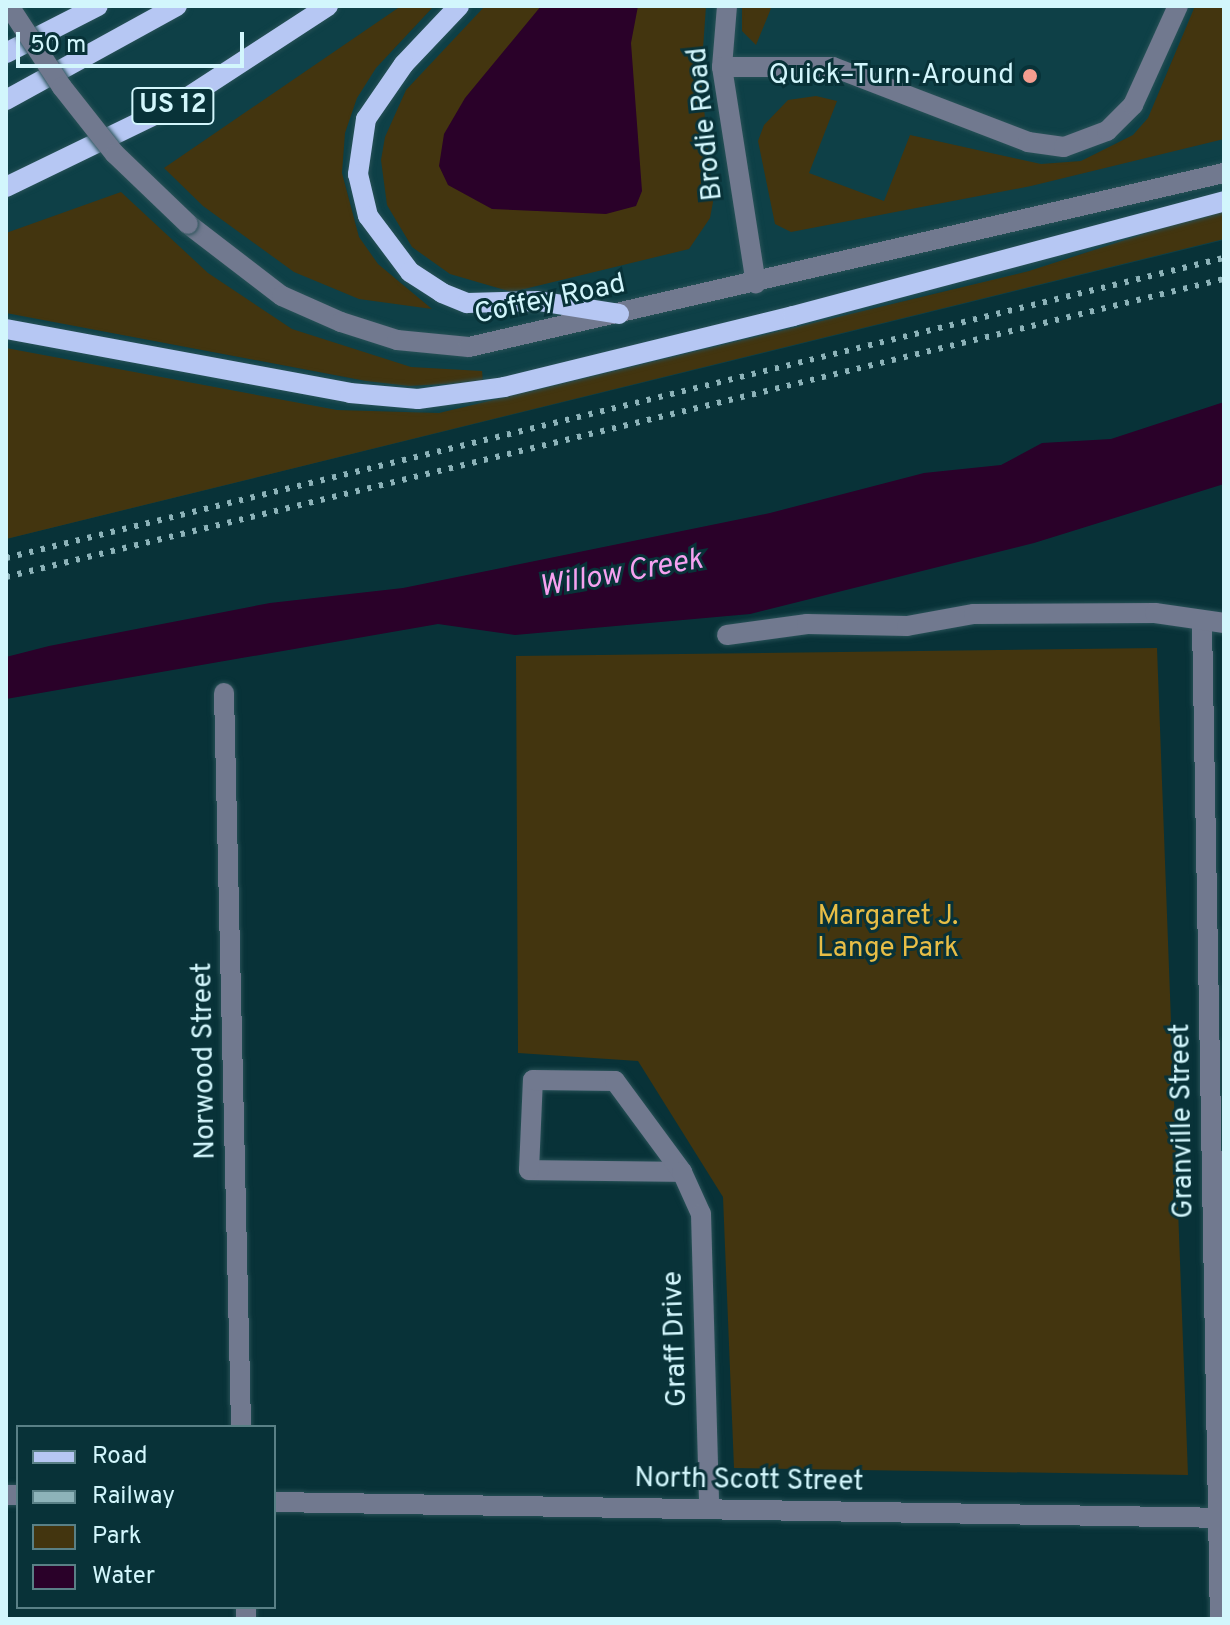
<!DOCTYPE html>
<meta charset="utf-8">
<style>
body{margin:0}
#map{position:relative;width:1230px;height:1625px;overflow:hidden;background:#083238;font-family:Overpass,sans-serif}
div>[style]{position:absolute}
.built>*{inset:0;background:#0e4047}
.green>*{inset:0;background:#43350f}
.water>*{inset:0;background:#2a0129}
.roads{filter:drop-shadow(0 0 2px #285157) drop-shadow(0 0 2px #285157)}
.minor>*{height:20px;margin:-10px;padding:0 10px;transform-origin:10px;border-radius:10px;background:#71798f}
.major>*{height:20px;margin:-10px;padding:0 10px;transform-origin:10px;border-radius:10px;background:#b6c7f3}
.rail>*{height:6px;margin-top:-3px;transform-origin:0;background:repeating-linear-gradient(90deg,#8db3b9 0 4px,transparent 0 12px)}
.bridges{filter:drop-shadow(0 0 2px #285157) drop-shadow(0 0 2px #285157)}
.minor-bridge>*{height:20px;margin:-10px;padding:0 10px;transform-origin:10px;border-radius:10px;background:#71798f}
.dots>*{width:22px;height:22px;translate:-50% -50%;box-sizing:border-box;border:4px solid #083238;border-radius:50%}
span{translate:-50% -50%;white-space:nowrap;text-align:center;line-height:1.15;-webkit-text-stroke:6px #083238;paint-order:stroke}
.shield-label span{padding:2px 6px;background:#083238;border:2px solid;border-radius:6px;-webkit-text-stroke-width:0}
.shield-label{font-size:26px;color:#d2f6fc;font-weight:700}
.poi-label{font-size:28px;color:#d2f6fc}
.right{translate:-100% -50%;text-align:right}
.street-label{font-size:28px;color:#d2f6fc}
.park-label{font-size:28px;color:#e7bd46}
.water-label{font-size:30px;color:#f5a1f0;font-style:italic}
.frame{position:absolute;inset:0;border:8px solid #d2f6fc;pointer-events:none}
.legend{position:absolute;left:16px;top:1425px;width:260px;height:184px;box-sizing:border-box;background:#083238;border:2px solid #598086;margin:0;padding:10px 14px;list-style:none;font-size:24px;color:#d2f6fc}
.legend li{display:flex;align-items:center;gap:16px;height:40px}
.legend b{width:40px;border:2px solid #598086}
.scale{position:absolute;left:16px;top:32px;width:228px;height:36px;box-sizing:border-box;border:4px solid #d2f6fc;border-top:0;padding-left:10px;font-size:24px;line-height:28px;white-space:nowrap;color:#d2f6fc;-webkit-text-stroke:6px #083238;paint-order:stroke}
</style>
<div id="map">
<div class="built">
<i style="clip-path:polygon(6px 6px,1224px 6px,1224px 240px,6px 539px)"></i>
</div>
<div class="green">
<i style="clip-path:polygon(401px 6px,434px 6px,376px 68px,357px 98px,345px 133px,342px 173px,359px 237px,378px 264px,432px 309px,359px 299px,294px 272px,203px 206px,164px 168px)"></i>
<i style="clip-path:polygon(485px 6px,706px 6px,701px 77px,713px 202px,710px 218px,689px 249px,512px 292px,450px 274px,412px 247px,387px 205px,381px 160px,385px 137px,406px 90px)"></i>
<i style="clip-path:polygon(742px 6px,772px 6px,756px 45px,742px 31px)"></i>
<i style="clip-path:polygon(1195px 6px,1224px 6px,1224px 139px,1031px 186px,791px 232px,775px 224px,758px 141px,764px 125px,788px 100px,816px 96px,837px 101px,809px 173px,884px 201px,910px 135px,1041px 164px,1081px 161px,1133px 135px,1148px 118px)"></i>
<i style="clip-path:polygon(121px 192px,208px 273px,292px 329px,411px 367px,482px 371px,483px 382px,409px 386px,366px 381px,6px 313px,6px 233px)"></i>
<i style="clip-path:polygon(1224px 208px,1224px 239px,6px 539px,6px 348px,337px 410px,439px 413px,1029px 271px)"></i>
<i style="clip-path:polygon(1157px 648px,1188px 1475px,734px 1468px,723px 1197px,638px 1061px,518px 1053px,516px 656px)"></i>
</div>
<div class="water">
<i style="clip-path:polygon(541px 6px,638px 6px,631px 43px,642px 191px,636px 206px,606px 214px,492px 209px,448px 185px,439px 166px,444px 134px,465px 98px)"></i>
<i style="clip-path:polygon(1224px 402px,1224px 484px,1034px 543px,750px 614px,515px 635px,438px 624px,6px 699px,6px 657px,49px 646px,270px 603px,403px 588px,770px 513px,924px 473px,1001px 465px,1042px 443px,1111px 439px)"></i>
</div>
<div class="roads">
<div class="minor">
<i style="left:727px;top:6px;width:61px;rotate:94.7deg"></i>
<i style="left:722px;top:67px;width:219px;rotate:81.1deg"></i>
<i style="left:722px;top:67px;width:111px"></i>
<i style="left:833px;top:67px;width:209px;rotate:21deg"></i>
<i style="left:1028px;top:142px;width:36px;rotate:8deg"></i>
<i style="left:1064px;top:147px;width:46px;rotate:-20.4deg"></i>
<i style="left:1107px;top:131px;width:37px;rotate:-45deg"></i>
<i style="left:1133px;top:105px;width:109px;rotate:-65.6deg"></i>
<i style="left:188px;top:224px;width:118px;rotate:37.5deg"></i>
<i style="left:282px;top:296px;width:64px;rotate:23.8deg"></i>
<i style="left:341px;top:322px;width:59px;rotate:17.8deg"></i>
<i style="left:397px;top:340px;width:72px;rotate:5.6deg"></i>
<i style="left:469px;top:347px;width:775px;rotate:-12.98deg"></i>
<i style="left:1202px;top:622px;width:997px;rotate:88.97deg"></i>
<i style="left:727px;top:635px;width:81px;rotate:-7.8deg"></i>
<i style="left:807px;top:624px;width:100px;rotate:1.1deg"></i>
<i style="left:907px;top:626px;width:68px;rotate:-10.2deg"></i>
<i style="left:974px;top:614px;width:181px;rotate:-0.3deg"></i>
<i style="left:1155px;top:613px;width:70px;rotate:8.2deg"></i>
<i style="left:224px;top:693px;width:734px;rotate:88.67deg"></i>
<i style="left:682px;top:1172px;width:153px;rotate:-179.3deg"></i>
<i style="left:529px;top:1170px;width:90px;rotate:-87.5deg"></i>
<i style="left:533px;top:1080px;width:82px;rotate:0.7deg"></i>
<i style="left:615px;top:1081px;width:113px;rotate:53.6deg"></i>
<i style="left:682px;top:1172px;width:46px;rotate:65.7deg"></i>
<i style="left:701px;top:1214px;width:294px;rotate:88.4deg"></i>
<i style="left:6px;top:1495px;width:12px"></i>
<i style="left:274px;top:1502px;width:950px;rotate:0.96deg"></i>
<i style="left:246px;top:1607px;width:12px;rotate:90deg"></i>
</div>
<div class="major">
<i style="left:459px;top:6px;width:80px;rotate:133.5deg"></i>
<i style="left:404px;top:64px;width:67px;rotate:124.6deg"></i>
<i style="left:366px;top:119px;width:56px;rotate:98.3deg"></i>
<i style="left:358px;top:174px;width:43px;rotate:76.6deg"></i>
<i style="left:368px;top:216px;width:70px;rotate:53.1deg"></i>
<i style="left:410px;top:272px;width:38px;rotate:33deg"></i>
<i style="left:442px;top:293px;width:27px;rotate:22deg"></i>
<i style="left:467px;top:303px;width:71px;rotate:-1.6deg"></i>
<i style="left:538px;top:301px;width:82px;rotate:9.1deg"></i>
<i style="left:6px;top:53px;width:103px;rotate:-27.1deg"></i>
<i style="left:6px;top:100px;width:195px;rotate:-28.8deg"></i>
<i style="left:6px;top:187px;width:192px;rotate:-25.9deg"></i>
<i style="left:179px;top:103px;width:178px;rotate:-33.1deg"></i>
<i style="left:6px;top:329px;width:350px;rotate:10.5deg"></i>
<i style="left:350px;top:393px;width:68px;rotate:5deg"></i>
<i style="left:418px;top:399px;width:87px;rotate:-7.9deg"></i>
<i style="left:504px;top:387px;width:298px;rotate:-13.8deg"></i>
<i style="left:793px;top:316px;width:446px;rotate:-14.9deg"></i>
</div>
</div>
<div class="rail">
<i style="left:6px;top:558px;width:1254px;rotate:-13.84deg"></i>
<i style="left:6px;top:577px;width:1254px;rotate:-13.75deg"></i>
</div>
<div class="bridges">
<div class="minor-bridge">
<i style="left:9px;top:6px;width:97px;rotate:56.8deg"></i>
<i style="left:62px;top:87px;width:85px;rotate:51.7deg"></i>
<i style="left:115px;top:154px;width:101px;rotate:43.8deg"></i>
</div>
</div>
<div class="dots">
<i style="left:1030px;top:76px;background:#f59d8f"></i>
</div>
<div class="shield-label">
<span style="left:173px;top:106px">US 12</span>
</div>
<div class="poi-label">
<span class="right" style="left:1014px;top:76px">Quick–Turn-Around</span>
</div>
<div class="street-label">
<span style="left:706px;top:124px;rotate:-96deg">Brodie Road</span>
<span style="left:550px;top:300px;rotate:-12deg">Coffey Road</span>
<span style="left:205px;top:1061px;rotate:-91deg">Norwood Street</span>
<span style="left:1183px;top:1121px;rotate:-91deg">Granville Street</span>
<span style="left:676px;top:1339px;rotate:-92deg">Graff Drive</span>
<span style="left:749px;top:1481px;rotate:1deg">North Scott Street</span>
</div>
<div class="park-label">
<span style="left:888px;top:933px">Margaret J.<br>Lange Park</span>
</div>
<div class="water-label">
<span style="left:621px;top:575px;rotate:-10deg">Willow Creek</span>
</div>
<div class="frame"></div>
<ul class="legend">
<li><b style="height:10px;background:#b6c7f3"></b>Road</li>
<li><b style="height:10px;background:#8db3b9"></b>Railway</li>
<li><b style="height:22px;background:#43350f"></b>Park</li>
<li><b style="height:22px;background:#2a0129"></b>Water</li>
</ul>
<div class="scale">50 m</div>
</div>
